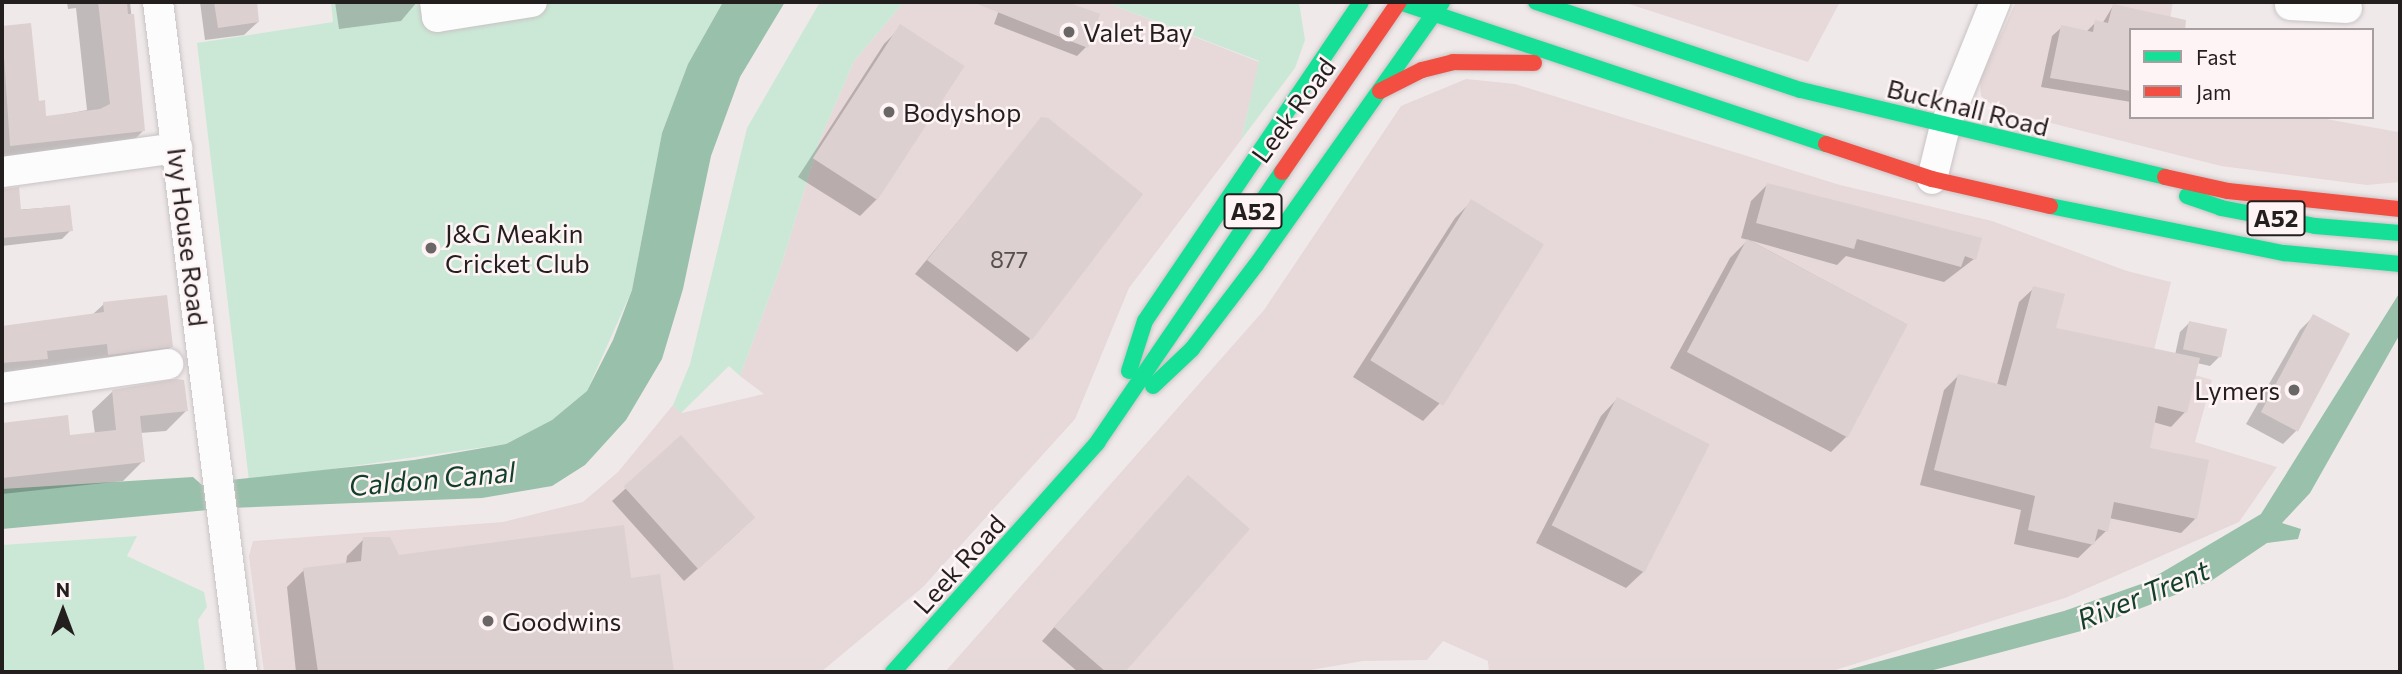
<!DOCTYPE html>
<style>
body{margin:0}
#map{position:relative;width:2402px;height:674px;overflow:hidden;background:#f0e9ea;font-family:Commissioner,sans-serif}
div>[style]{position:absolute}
.built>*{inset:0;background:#e7d8d9}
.green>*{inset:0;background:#cbe8d6}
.water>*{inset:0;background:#99c0aa}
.shadow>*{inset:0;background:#0003}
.building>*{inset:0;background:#ddd0d1;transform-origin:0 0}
.roads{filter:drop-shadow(0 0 2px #c8c3c4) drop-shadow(0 0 2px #c8c3c4)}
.street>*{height:30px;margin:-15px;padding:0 15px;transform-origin:15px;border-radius:15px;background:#fdfcfc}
.fast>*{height:16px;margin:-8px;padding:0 8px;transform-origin:8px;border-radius:8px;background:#16e098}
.jam>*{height:16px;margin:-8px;padding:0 8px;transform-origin:8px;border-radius:8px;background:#f24e42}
.dots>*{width:19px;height:19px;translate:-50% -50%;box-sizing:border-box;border:4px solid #fff4f5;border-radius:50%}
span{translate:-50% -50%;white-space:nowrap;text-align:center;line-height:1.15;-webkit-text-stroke:5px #fff4f5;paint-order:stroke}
.number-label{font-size:23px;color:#564f4f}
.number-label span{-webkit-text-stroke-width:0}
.shield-label span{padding:2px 5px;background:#fff4f5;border:2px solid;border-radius:5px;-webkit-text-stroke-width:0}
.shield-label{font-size:24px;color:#241f1f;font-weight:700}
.poi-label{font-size:26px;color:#241f1f}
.left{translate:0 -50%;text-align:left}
.right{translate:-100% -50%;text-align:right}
.street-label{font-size:26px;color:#241f1f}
.water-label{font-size:28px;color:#103f2a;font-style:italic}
.frame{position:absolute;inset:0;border:4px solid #241f1f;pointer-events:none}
.legend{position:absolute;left:2129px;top:28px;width:245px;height:91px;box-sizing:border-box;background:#fff4f5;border:2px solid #a79f9f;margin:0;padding:9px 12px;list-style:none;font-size:21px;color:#241f1f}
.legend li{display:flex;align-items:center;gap:14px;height:35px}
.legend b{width:35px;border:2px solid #a79f9f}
.north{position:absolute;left:28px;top:576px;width:70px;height:70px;-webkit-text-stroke:5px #fff4f5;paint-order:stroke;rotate:0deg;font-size:19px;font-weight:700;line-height:28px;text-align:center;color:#241f1f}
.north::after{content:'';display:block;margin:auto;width:24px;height:32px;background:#241f1f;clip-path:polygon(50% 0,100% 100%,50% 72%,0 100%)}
</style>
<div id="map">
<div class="built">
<i style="clip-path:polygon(904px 2px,1105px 2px,1259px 62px,1241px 140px,1129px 288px,1075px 419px,923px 587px,821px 672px,264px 672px,249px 556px,253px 541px,503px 522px,583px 502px,618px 472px,673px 405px,682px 413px,764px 394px,740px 376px,782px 263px,819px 142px,854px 61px)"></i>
<i style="clip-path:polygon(1623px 2px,1840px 2px,1808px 62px)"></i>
<i style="clip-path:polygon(2016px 2px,2173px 2px,2168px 30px,2131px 30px,2131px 117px,2315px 117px,2398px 132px,2400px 182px,2367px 185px,2221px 166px,1999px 110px,1981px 96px,1980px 79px)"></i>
<i style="clip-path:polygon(1466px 79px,1515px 84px,1840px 185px,1992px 221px,2127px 271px,2171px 282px,2151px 362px,2212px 380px,2195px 442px,2277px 467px,2239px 522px,2065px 598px,1829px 672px,1489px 672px,1488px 661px,1443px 641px,1427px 660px,1363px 661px,1299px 672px,945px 672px,1264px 310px,1401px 106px)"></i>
</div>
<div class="green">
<i style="clip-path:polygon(331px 2px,723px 2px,688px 64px,662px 133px,632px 290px,587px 391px,552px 420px,506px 444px,249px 481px,197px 43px,333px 22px)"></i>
<i style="clip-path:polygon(820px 2px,904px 2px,854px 61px,819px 142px,782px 263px,740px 376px,729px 366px,681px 413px,673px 405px,690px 364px,747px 128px)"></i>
<i style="clip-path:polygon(1105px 2px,1299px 2px,1305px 40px,1295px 68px,1241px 140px,1259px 61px)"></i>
<i style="clip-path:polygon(137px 536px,127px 556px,204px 592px,207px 607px,198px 620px,205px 672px,2px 672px,2px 545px)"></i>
</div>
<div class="water">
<i style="clip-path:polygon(723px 2px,785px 2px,740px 77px,711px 156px,683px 289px,662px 359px,626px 420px,585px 465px,552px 486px,482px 498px,230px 508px,2px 529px,2px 489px,193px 477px,202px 485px,228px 485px,230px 480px,414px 460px,506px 444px,552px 420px,587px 391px,613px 340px,632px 290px,662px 133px,688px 64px)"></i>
<i style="clip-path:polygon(2400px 292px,2400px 334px,2310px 493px,2282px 523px,2301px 529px,2298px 539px,2267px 543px,2211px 581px,2085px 630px,1926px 672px,1840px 672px,2064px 611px,2144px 583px,2261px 514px)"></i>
</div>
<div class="shadow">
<i style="clip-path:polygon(67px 2px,130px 2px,143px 131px,122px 152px,2px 166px,2px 27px,29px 25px,37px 102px,45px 118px,87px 110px,76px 8px,68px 9px)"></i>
<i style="clip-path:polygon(200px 2px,255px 2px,258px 22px,244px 35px,205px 40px)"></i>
<i style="clip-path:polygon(335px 2px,417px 2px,401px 21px,339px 29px)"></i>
<i style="clip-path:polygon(1002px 2px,1062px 2px,1098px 15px,1086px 47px,1077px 56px,994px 24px)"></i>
<i style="clip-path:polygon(2113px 6px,2131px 30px,2131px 102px,2041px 87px,2052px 36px,2062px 27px,2086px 32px,2096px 22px,2102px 24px)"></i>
<i style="clip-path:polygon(901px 27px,877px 199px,860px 216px,798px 177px,884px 44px)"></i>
<i style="clip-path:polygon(1042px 119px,1030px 339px,1017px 352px,915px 274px)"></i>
<i style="clip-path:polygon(1767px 185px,1974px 259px,1944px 282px,1846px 256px,1837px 265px,1749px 240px,1906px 324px,1848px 435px,1831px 452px,1670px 368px,1730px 258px,1748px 240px,1741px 238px,1751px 201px)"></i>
<i style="clip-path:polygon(1472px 201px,1541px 246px,1439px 404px,1423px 421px,1353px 377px,1455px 218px)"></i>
<i style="clip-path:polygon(68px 206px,71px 230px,62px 239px,2px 246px,2px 211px)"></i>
<i style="clip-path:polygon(2034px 288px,2054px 329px,2175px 355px,2180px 332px,2189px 323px,2220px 356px,2210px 366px,2197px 363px,2185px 412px,2171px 427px,2153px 422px,2148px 449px,2195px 519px,2181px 533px,2109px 518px,2106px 531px,2078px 558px,2014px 544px,2021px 510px,1920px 485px,1944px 390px,1958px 376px,1997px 385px,2019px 302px)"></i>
<i style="clip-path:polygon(104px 304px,171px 347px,151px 367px,2px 381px,2px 327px,92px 315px)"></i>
<i style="clip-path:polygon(2314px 316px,2296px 431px,2283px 444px,2246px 424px,2300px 330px)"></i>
<i style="clip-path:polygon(112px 392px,186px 411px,166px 431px,140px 433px,143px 461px,123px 481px,2px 494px,2px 424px,66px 417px,68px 437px,95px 434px,92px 411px)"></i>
<i style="clip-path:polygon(1617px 399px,1643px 572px,1626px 588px,1536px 543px,1601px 416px)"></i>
<i style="clip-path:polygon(681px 438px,740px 531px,684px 581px,612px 501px)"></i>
<i style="clip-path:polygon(1175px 491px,1248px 529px,1123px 672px,1078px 672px,1042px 641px)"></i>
<i style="clip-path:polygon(364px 539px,398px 557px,630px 580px,659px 576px,672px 672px,296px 672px,287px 587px,304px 570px,346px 564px,347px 556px)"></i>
</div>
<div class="building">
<i style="clip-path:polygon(98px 2px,127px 2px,128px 14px,134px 14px,145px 131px,10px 146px,2px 26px,31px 23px,39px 101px,45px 100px,46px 116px,100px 109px,110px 104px)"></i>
<i style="clip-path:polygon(214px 2px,257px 2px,259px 22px,218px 28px)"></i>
<i style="clip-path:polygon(972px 2px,1067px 2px,1100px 14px,1088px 48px)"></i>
<i style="clip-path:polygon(2113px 4px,2186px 20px,2185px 30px,2131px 30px,2131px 91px,2050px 78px,2061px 25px,2093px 32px,2095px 20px,2108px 23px)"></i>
<i style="left:900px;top:24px;width:77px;height:160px;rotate:33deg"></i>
<i style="clip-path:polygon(1041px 117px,1048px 118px,1143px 194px,1032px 340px,927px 260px)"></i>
<i style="clip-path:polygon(1767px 183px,1982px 238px,1976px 260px,1965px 256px,1961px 267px,1857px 239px,1854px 249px,1756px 223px)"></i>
<i style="clip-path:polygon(19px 187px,21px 210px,70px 205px,73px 231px,2px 238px,2px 189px)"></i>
<i style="left:1471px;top:199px;width:86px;height:190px;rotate:32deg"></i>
<i style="left:1747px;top:239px;width:182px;height:128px;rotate:28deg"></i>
<i style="clip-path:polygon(2033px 286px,2065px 294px,2056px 328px,2200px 358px,2187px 413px,2158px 406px,2150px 448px,2209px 460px,2197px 519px,2114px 502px,2108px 532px,2098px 529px,2094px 545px,2028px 530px,2035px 496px,1934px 470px,1958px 374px,2006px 386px)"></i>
<i style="clip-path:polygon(167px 295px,173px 347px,108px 355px,107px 344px,47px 351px,48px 359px,2px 363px,2px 326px,104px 312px,103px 302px)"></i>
<i style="left:2313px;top:314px;width:42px;height:111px;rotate:28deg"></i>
<i style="left:2189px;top:321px;width:39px;height:29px;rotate:12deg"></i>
<i style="clip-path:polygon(176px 379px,184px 380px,188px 411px,140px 416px,145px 462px,2px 478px,2px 423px,68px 415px,70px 435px,116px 430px,112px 390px)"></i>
<i style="left:1617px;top:397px;width:104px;height:144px;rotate:27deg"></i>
<i style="left:681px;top:435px;width:111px;height:77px;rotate:48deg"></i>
<i style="clip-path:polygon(1188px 475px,1250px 529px,1125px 672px,1106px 672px,1054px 627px)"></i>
<i style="clip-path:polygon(624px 525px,631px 578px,660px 574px,674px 672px,318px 672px,303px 568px,361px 561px,363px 537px,390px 537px,399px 555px)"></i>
</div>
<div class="roads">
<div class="street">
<i style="left:158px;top:2px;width:675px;rotate:82.85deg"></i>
<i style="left:435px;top:2px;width:15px;rotate:82deg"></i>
<i style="left:437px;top:17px;width:96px;rotate:-9deg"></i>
<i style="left:2290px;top:5px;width:57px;rotate:3deg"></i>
<i style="left:2px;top:172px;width:177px;rotate:-7.8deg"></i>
<i style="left:1932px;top:179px;width:55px;rotate:-76.2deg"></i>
<i style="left:1945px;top:126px;width:134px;rotate:-68deg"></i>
<i style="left:2px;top:388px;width:168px;rotate:-8.2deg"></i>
</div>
<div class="fast">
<i style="left:1399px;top:2px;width:450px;rotate:18.4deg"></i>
<i style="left:1536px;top:2px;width:279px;rotate:18.4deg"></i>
<i style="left:1801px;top:90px;width:374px;rotate:13.4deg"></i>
<i style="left:2187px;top:196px;width:36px;rotate:19deg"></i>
<i style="left:2221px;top:208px;width:96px;rotate:10.8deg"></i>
<i style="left:2315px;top:226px;width:85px;rotate:4.7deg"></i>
<i style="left:2050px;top:206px;width:239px;rotate:11.4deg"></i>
<i style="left:2284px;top:253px;width:117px;rotate:5.4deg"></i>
<i style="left:1129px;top:371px;width:52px;rotate:-72.3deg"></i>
<i style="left:1145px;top:321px;width:385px;rotate:-55.9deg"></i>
<i style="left:1153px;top:386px;width:54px;rotate:-43.5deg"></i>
<i style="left:1192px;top:349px;width:106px;rotate:-52.7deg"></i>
<i style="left:1256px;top:265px;width:322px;rotate:-54.7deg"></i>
<i style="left:893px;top:672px;width:307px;rotate:-48.3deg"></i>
<i style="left:1097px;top:443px;width:328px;rotate:-55.7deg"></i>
</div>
<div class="jam">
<i style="left:1380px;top:91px;width:47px;rotate:-26.6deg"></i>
<i style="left:1422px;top:70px;width:32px;rotate:-14deg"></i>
<i style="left:1453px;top:62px;width:81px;rotate:0.7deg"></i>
<i style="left:1826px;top:144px;width:112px;rotate:18.3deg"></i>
<i style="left:1932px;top:179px;width:121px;rotate:12.9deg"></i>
<i style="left:1282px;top:172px;width:206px;rotate:-55.5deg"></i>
<i style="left:2165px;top:177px;width:65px;rotate:12.5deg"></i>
<i style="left:2228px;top:191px;width:173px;rotate:6deg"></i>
</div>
</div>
<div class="dots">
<i style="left:1069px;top:32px;background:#6b6666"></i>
<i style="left:889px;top:112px;background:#6b6666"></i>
<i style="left:431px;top:248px;background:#6b6666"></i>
<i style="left:2294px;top:390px;background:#6b6666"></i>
<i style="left:488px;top:621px;background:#6b6666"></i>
</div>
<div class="number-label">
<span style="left:1009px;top:259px">877</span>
</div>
<div class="shield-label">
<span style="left:1253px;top:211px">A52</span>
<span style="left:2276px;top:218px">A52</span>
</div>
<div class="poi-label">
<span class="left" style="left:1083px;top:32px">Valet Bay</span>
<span class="left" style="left:903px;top:112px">Bodyshop</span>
<span class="left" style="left:445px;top:248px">J&amp;G Meakin<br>Cricket Club</span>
<span class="right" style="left:2280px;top:390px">Lymers</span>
<span class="left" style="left:502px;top:621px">Goodwins</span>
</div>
<div class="street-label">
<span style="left:1968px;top:107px;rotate:14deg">Bucknall Road</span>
<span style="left:1293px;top:110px;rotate:-54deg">Leek Road</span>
<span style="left:188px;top:237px;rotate:83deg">Ivy House Road</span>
<span style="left:959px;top:564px;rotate:-48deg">Leek Road</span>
</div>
<div class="water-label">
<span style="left:432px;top:478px;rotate:-5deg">Caldon Canal</span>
<span style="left:2143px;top:594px;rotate:-22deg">River Trent</span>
</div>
<div class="frame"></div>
<ul class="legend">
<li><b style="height:9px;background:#16e098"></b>Fast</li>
<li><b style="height:9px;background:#f24e42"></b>Jam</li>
</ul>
<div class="north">N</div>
</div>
